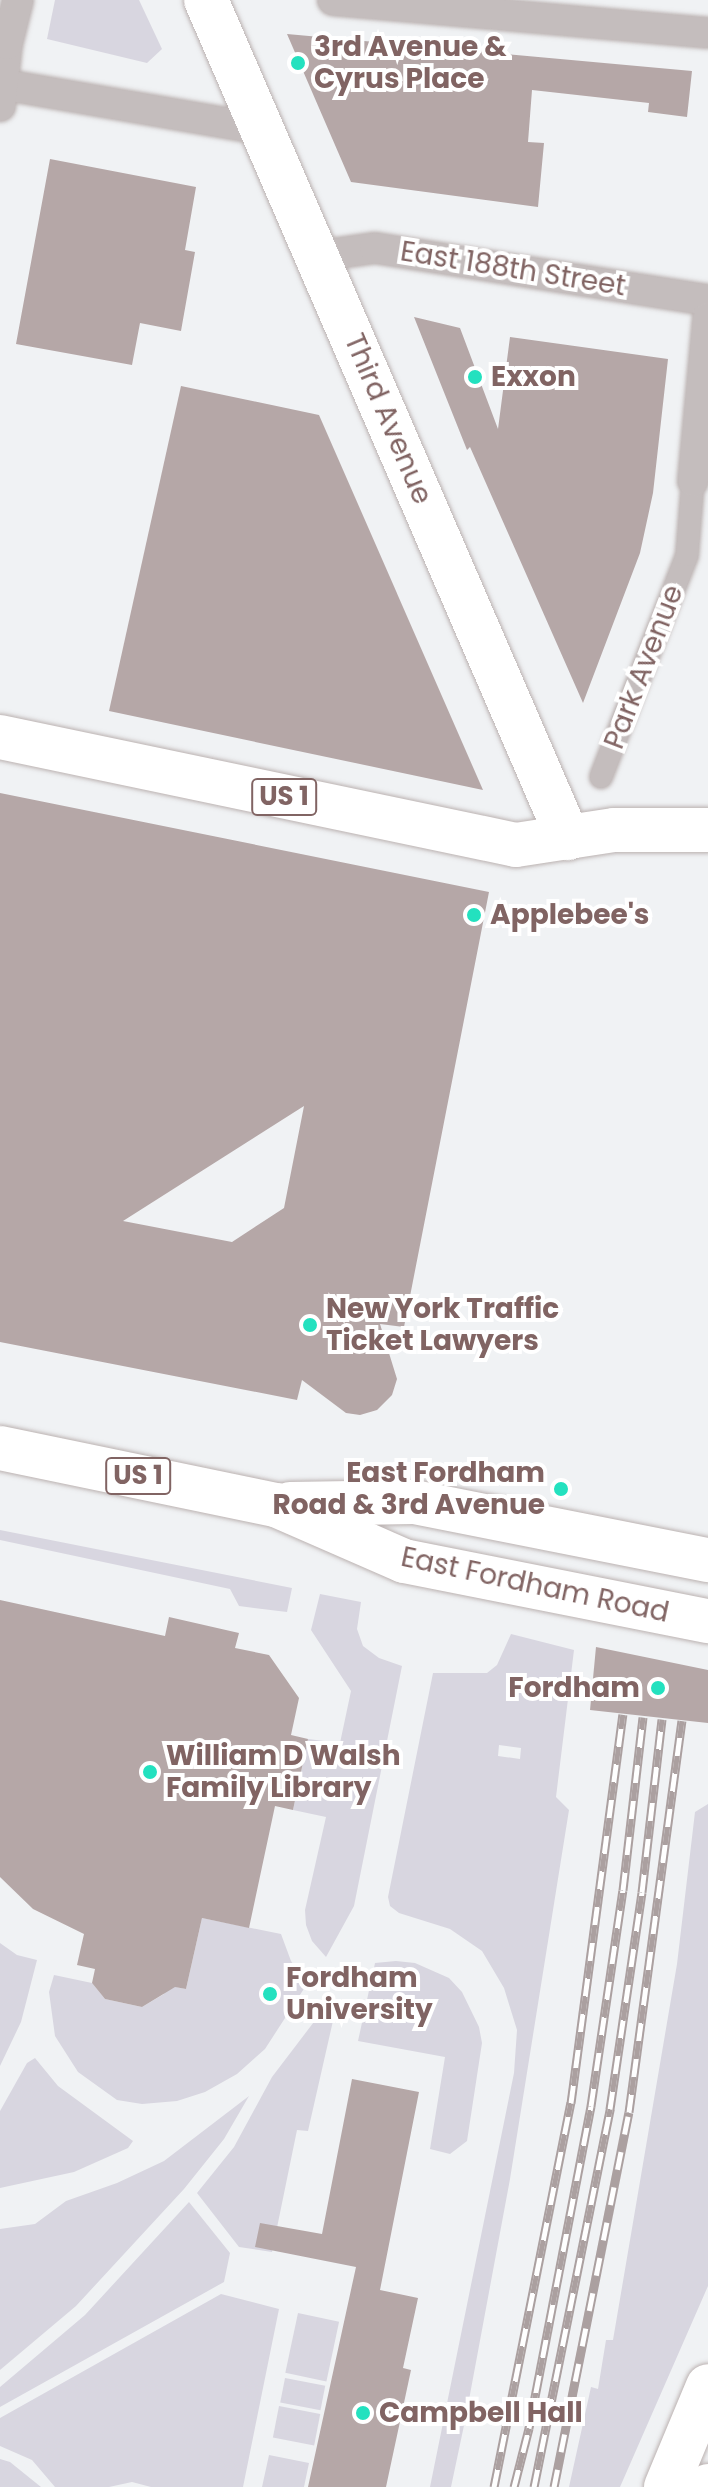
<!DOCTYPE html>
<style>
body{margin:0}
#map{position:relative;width:708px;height:2487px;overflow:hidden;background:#f0f2f4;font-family:Poppins,sans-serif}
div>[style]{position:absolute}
.green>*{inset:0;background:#d8d6e0;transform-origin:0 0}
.building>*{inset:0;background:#b5a7a7}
.roads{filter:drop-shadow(0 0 2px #bbb2b1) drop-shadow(0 0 2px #bbb2b1)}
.pedestrian>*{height:22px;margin:-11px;padding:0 11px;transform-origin:11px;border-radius:11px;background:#c4bdbd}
.minor>*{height:30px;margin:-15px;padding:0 15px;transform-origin:15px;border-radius:15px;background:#c4bdbd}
.secondary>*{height:44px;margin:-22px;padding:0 22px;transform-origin:22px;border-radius:22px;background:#fff}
.primary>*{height:44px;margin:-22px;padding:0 22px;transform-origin:22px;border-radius:22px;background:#fff}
.rail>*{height:9px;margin-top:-4.5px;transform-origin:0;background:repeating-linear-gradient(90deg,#fff 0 18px,#aba0a0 0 36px);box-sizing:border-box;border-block:2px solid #aba0a0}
.dots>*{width:22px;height:22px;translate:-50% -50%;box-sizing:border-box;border:4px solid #fff;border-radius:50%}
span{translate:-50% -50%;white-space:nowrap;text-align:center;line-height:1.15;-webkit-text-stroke:8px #fff;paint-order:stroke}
.shield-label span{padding:2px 6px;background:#fff;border:2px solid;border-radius:6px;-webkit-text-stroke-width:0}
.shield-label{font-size:26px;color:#816463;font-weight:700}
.poi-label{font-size:28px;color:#816463;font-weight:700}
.left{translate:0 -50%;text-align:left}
.right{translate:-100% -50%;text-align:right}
.street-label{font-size:28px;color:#816463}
</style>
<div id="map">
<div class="green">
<i style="clip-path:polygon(55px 0,139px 0,162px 49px,147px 63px,47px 39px)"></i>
<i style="clip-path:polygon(0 1530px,292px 1588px,287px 1612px,239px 1606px,230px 1589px,0 1540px)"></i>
<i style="clip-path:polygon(320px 1594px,361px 1602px,357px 1629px,363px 1646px,379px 1658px,402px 1666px,354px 1906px,326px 1957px,312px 1941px,306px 1925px,305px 1910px,326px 1817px,293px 1810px,308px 1739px,340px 1743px,351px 1691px,311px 1630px)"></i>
<i style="clip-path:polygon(evenodd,511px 1634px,574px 1650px,556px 1797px,569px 1810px,510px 2179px,466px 2416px,451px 2487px,430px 2487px,514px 2073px,517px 2030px,504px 1988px,482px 1951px,450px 1929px,399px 1913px,390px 1906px,388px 1897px,433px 1673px,487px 1673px,497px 1665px,511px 1634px,499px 1745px,521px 1748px,520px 1759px,498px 1756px,499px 1745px)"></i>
<i style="clip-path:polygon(708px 1804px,708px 2286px,620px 2487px,569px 2487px,591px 2387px,598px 2389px,606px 2340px,613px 2340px,677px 1964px,695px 1812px)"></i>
<i style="clip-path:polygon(202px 1918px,281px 1934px,291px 1961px,307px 1984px,265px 2049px,237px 2074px,205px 2092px,177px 2101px,142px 2104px,117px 2100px,78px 2072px,55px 2036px,49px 1992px,54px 1975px,92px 1983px,105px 1999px,142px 2007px,164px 1994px,166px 1985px,186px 1989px)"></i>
<i style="clip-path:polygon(0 1943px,17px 1955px,37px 1960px,21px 2022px,0 2066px)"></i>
<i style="clip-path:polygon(396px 1961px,415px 1963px,449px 1978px,462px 1992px,479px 2027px,482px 2043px,467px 2141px,450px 2154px,430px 2149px,445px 2057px,358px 2041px,375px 1963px)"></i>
<i style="clip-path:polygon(330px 2007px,335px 2012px,308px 2131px,297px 2130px,272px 2252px,239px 2247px,197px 2193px,234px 2147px,272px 2077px,323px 2010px)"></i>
<i style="clip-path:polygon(35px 2058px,58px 2086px,133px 2141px,128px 2148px,74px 2172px,0 2188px,0 2111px,27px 2063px)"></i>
<i style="clip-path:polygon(249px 2096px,224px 2139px,184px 2189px,76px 2306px,0 2370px,0 2229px,35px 2224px,66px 2201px,117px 2183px,164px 2161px)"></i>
<i style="clip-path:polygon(189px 2202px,230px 2253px,224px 2282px,0 2407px,0 2387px,85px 2315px)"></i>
<i style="clip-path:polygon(221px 2294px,279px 2309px,243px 2487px,151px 2487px,132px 2482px,109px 2487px,55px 2487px,32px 2460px,0 2446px,0 2418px)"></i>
<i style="left:298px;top:2313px;width:42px;height:61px;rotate:12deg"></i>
<i style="left:285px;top:2378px;width:41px;height:25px;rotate:11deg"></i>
<i style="left:279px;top:2406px;width:42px;height:32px;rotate:11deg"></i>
<i style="clip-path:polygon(269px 2455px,309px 2463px,304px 2487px,262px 2487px)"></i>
<i style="clip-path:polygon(0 2459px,10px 2462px,41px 2487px,0 2487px)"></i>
</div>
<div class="building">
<i style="clip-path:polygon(287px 34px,692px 71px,687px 117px,648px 112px,649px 103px,532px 90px,528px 142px,544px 143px,538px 207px,351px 182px)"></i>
<i style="clip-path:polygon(50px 159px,196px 187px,185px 250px,195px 252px,181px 331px,140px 323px,132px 365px,16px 344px)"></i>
<i style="clip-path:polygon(414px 317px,460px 328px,498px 429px,510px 337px,668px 359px,653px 493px,640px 553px,583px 703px,470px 447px,467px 450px)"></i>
<i style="clip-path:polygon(181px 386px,319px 415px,483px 790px,109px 711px)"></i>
<i style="clip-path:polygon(evenodd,0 793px,489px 892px,404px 1327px,380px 1324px,397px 1379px,392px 1395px,377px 1410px,360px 1415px,346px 1413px,302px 1380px,297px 1400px,0 1342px,0 793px,304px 1106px,284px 1208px,232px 1242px,123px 1221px,304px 1106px)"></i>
<i style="clip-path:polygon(0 1600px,165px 1636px,169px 1617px,239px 1633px,235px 1648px,269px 1655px,299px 1698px,291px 1735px,308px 1739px,293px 1810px,275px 1806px,249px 1928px,202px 1918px,186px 1989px,175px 1987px,142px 2007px,105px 1999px,92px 1983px,95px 1969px,77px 1965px,84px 1934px,33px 1909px,0 1877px)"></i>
<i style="clip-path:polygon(596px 1647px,708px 1670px,708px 1723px,590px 1710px)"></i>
<i style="clip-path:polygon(352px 2079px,419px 2092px,380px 2290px,418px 2298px,403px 2368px,411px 2370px,386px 2487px,308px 2487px,356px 2267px,255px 2247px,260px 2223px,322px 2234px)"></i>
</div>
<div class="roads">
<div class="pedestrian">
<i style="left:601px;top:777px;width:238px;rotate:-68.8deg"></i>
<i style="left:687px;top:555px;width:74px;rotate:-85.4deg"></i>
</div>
<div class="minor">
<i style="left:333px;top:0;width:376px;rotate:5deg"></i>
<i style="left:0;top:84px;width:269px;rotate:9.8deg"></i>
<i style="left:0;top:106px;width:62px;rotate:-83.6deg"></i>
<i style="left:7px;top:44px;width:45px;rotate:-76deg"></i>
<i style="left:318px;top:256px;width:58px;rotate:-8deg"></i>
<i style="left:375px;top:248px;width:337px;rotate:8.9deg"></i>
<i style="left:693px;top:481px;width:164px;rotate:-84.7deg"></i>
</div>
<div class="secondary">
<i style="left:206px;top:0;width:913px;rotate:66.64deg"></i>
<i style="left:666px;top:2487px;width:109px;rotate:-67.4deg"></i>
<i style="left:708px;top:2487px;width:1px;rotate:-90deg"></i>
</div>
<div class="primary">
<i style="left:0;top:737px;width:527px;rotate:11.82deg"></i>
<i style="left:516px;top:845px;width:99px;rotate:-8.7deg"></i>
<i style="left:614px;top:830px;width:94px"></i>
<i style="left:0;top:1448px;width:282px;rotate:11.7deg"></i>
<i style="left:276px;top:1505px;width:140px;rotate:23.6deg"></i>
<i style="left:404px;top:1561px;width:310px;rotate:11.2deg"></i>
<i style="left:290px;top:1504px;width:124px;rotate:-0.9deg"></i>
<i style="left:414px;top:1502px;width:300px;rotate:11.2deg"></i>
</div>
</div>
<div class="rail">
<i style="left:494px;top:2487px;width:392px;rotate:-78.7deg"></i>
<i style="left:571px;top:2103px;width:392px;rotate:-82.4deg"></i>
<i style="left:514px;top:2487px;width:61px;rotate:-75.7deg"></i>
<i style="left:529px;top:2428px;width:328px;rotate:-79.1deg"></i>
<i style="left:591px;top:2106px;width:218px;rotate:-81.6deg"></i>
<i style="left:623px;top:1890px;width:174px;rotate:-83.4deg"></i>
<i style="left:534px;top:2487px;width:386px;rotate:-78.6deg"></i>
<i style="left:610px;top:2109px;width:219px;rotate:-81.6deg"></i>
<i style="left:642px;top:1892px;width:174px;rotate:-83.4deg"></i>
<i style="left:554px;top:2487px;width:382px;rotate:-78.7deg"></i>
<i style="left:629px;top:2112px;width:395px;rotate:-82.3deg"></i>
</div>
<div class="dots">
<i style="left:298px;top:63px;background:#23e1bf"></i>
<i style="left:475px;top:377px;background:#23e1bf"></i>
<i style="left:474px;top:915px;background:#23e1bf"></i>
<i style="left:310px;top:1325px;background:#23e1bf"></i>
<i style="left:561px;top:1489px;background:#23e1bf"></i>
<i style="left:658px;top:1688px;background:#23e1bf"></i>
<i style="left:150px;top:1772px;background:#23e1bf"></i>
<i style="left:270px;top:1994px;background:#23e1bf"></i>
<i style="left:363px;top:2413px;background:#23e1bf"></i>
</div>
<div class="shield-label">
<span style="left:284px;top:797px">US 1</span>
<span style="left:138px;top:1476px">US 1</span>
</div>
<div class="poi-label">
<span class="left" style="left:314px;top:63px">3rd Avenue &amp;<br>Cyrus Place</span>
<span class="left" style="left:491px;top:377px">Exxon</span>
<span class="left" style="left:490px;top:915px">Applebee's</span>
<span class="left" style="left:326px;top:1325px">New York Traffic<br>Ticket Lawyers</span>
<span class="right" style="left:545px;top:1489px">East Fordham<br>Road &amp; 3rd Avenue</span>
<span class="right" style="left:640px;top:1688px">Fordham</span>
<span class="left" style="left:166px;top:1772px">William D Walsh<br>Family Library</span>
<span class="left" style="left:286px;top:1994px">Fordham<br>University</span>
<span class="left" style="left:379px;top:2413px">Campbell Hall</span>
</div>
<div class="street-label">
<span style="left:513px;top:269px;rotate:9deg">East 188th Street</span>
<span style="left:388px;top:419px;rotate:67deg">Third Avenue</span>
<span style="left:644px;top:667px;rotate:-69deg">Park Avenue</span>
<span style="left:535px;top:1585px;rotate:12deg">East Fordham Road</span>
</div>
</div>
